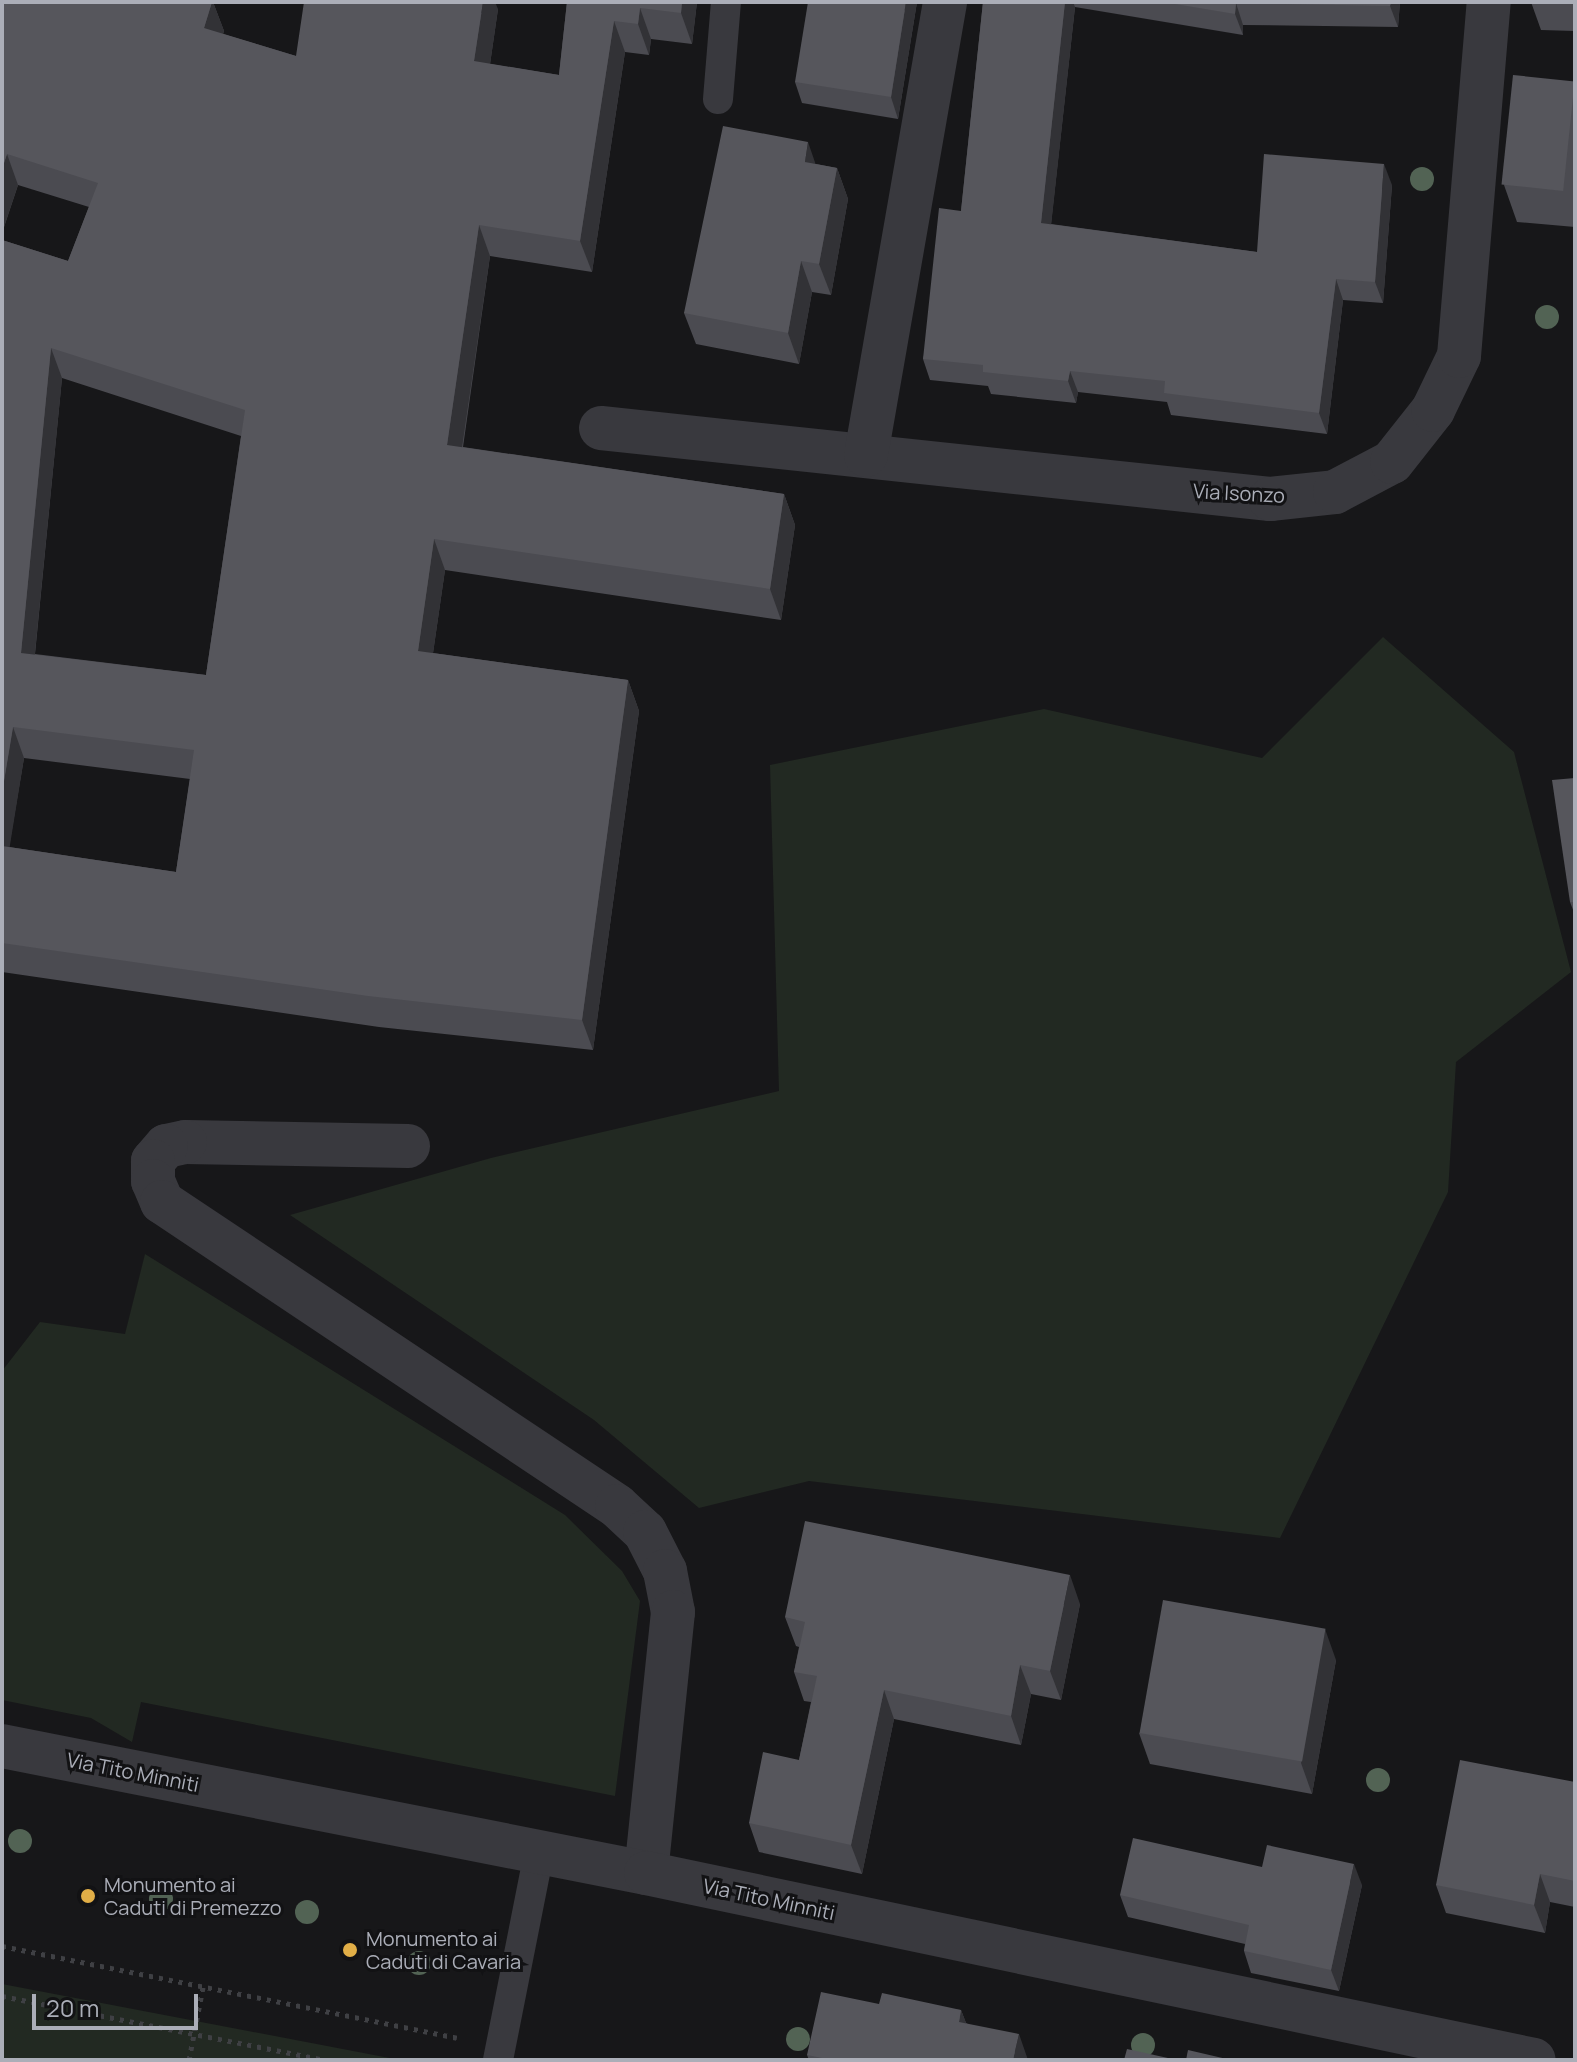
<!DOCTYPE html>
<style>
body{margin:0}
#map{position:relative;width:1577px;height:2062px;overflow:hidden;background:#171719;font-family:Manrope,sans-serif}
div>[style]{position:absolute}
.green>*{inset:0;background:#222922}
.path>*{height:5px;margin-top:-2.5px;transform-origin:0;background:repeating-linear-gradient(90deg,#3f4044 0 4px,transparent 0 10px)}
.lane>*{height:30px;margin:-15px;padding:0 15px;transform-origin:15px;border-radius:15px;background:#39393e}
.street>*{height:44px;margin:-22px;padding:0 22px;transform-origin:22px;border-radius:22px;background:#39393e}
.trees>*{width:24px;height:24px;margin:-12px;border-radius:50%;background:#526354}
.wall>*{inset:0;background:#4b4b51}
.shaded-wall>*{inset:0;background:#323236}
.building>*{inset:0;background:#56565c;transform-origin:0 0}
.dots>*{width:22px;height:22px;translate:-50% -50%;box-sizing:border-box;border:4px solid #121214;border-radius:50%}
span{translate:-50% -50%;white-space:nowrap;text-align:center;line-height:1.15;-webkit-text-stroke:6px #121214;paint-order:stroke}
.street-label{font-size:20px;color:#abaeb8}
.poi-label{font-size:20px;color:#abaeb8}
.left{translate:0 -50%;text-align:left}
.frame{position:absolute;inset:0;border:4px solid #abaeb8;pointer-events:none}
.scale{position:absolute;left:32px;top:1994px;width:166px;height:36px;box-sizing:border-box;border:4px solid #abaeb8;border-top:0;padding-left:10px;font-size:24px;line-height:28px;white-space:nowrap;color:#abaeb8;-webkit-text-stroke:6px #121214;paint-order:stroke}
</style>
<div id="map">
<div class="green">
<i style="clip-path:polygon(1383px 637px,1514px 752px,1571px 972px,1456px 1062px,1448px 1192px,1280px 1538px,809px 1481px,699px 1508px,594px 1420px,290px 1215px,491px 1158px,779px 1091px,770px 765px,1044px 709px,1262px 758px)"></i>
<i style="clip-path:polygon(145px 1254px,565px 1515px,622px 1571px,640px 1601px,615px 1796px,141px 1702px,132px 1742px,91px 1718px,2px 1700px,2px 1371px,40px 1322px,125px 1334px)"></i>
<i style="clip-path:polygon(2px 1984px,400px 2060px,2px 2060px)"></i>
</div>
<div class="path">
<i style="left:2px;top:1946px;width:464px;rotate:11.4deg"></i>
<i style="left:2px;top:1996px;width:329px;rotate:11.2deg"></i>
<i style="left:189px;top:2060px;width:74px;rotate:-79.1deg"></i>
</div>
<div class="lane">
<i style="left:718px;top:99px;width:97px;rotate:-85.3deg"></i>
<i style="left:498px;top:2060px;width:212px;rotate:-78.8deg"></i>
</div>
<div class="street">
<i style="left:601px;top:428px;width:673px;rotate:6.06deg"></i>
<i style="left:1270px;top:499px;width:65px;rotate:-6.1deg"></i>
<i style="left:1335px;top:492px;width:64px;rotate:-27.8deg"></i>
<i style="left:1392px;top:462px;width:66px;rotate:-51.7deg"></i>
<i style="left:1433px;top:410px;width:60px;rotate:-64.3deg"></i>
<i style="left:1459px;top:356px;width:355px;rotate:-85.2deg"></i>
<i style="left:866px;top:455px;width:460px;rotate:-80.1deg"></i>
<i style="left:408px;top:1146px;width:223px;rotate:-179deg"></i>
<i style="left:185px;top:1142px;width:19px;rotate:168deg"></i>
<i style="left:166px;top:1146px;width:20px;rotate:131deg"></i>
<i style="left:153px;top:1161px;width:20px;rotate:90deg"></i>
<i style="left:153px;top:1181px;width:23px;rotate:67deg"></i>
<i style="left:162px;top:1202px;width:547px;rotate:33.75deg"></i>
<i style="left:617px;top:1506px;width:38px;rotate:43deg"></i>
<i style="left:645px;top:1532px;width:44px;rotate:62.9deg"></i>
<i style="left:665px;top:1571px;width:42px;rotate:79deg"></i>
<i style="left:673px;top:1612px;width:262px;rotate:95.9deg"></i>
<i style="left:2px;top:1746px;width:656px;rotate:11.16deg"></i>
<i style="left:646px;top:1873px;width:907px;rotate:11.89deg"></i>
</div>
<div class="trees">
<i style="left:1422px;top:179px"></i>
<i style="left:1547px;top:317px"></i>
<i style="left:1378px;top:1780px"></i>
<i style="left:20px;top:1841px"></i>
<i style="left:161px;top:1899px"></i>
<i style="left:307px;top:1912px"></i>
<i style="left:419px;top:1963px"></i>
<i style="left:798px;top:2039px"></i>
<i style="left:1143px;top:2045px"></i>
</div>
<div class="wall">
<i style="clip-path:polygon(evenodd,2px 2px,213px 2px,224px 31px,223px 34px,296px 56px,498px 9px,490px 64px,559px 75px,567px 2px,697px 2px,692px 44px,651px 39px,649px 55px,625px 52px,592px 272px,490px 256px,463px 447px,784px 494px,795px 525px,781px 620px,445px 570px,433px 653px,628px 680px,639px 711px,593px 1050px,379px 1027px,2px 972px,2px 240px,68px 261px,89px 207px,18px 185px,2px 233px,2px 2px,62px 378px,241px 436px,206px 675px,35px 654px,62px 378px,2px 2px,24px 758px,190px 779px,176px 872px,9px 847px,24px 758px)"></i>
<i style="clip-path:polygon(917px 2px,898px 119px,802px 103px,795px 82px)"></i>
<i style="clip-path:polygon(983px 2px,1400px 2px,1398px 27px,1243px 25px,1243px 35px,1075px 7px,1051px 224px,1257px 252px,1392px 185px,1383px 303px,1343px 300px,1327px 434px,1171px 415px,1167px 402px,1078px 392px,1076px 403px,991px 394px,988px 386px,930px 380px,923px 359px,961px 211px)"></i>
<i style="clip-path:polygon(1531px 2px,1575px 2px,1575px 31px,1541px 30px)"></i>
<i style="clip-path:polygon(1575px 81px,1575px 227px,1517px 222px,1504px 185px)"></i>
<i style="clip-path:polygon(816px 164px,837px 168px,848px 199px,831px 295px,812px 292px,799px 364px,696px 344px,684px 313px)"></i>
<i style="clip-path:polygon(1575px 778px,1575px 915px,1570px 902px)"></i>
<i style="clip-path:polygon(1080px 1604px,1061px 1700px,1031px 1694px,1021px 1745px,894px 1719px,862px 1874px,759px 1852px,749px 1823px,799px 1760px,811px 1702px,804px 1701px,794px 1672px,799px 1647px,796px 1646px,785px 1617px)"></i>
<i style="clip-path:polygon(1336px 1660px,1312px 1794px,1150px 1764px,1139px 1733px)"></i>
<i style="clip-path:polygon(1575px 1782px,1575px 1907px,1550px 1902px,1545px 1933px,1446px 1913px,1436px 1885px)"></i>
<i style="clip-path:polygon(1262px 1867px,1362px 1885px,1339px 1991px,1251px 1973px,1244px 1951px,1245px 1944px,1128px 1917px,1120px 1895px)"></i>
<i style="clip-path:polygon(879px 2004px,961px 2010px,966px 2023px,1028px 2060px,809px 2060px,807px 2055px)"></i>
</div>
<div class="shaded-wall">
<i style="clip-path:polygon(212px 2px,213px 2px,224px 31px,216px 59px,204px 28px)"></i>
<i style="clip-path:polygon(483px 2px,495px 2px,498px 9px,486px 92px,474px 61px)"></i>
<i style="clip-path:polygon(682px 2px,697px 2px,692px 44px,681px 13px)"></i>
<i style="clip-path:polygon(906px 2px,917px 2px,898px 119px,891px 97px)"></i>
<i style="clip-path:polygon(1065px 2px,1073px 2px,1075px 7px,1049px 244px,1041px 223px)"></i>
<i style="clip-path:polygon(1391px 2px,1400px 2px,1398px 27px,1390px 6px)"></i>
<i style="clip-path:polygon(1236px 3px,1243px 25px,1243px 35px,1235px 14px)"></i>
<i style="clip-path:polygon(640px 8px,651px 39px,649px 55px,638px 24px)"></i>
<i style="clip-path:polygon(614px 21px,625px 52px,592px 272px,580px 241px)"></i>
<i style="clip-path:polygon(808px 142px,819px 174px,805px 162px)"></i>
<i style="clip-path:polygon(7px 154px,18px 185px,2px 233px,2px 169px)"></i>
<i style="clip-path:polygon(1384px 164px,1392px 185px,1383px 303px,1375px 282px)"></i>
<i style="clip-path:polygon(837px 168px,848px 199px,831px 295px,819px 264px)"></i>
<i style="clip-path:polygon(479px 225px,490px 256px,458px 475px,447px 445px)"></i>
<i style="clip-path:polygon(801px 261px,812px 292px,799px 364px,788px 333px)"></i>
<i style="clip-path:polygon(1336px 279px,1343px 300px,1327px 434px,1319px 413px)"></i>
<i style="clip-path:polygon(51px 348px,62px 378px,32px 683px,21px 653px)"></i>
<i style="clip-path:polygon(1070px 371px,1078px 392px,1076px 403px,1068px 381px)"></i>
<i style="clip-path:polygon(784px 494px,795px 525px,781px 620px,770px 589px)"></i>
<i style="clip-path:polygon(434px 539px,445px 570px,429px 681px,418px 651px)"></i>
<i style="clip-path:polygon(628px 680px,639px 711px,593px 1050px,582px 1020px)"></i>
<i style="clip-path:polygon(13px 727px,24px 758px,5px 876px,2px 869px,2px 793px)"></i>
<i style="clip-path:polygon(1070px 1575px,1080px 1604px,1061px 1700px,1050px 1671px)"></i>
<i style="clip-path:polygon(1325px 1629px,1336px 1660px,1312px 1794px,1301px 1763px)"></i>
<i style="clip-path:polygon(1020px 1665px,1031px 1694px,1021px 1745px,1011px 1716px)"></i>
<i style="clip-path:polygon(884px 1690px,894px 1719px,862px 1874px,851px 1845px)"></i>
<i style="clip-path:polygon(1354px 1864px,1362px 1885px,1339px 1991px,1331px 1970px)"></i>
<i style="clip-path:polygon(1540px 1874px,1550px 1902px,1545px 1933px,1534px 1905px)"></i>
<i style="clip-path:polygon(961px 2010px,973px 2041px,959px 2022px)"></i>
<i style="clip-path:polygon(1019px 2034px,1028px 2060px,1013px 2060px)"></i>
</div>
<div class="building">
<i style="clip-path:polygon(evenodd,2px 2px,212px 2px,204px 28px,296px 56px,304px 2px,483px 2px,474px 61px,559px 75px,567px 2px,682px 2px,681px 13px,640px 8px,638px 24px,614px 21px,580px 241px,479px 225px,447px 445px,784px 494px,770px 589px,434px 539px,418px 651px,628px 680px,582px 1020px,368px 996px,2px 943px,2px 846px,176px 872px,194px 750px,13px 727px,2px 793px,2px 240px,68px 261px,98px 183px,7px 154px,2px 169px,2px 2px,51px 348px,245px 410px,206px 675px,21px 653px,51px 348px)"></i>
<i style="clip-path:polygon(808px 2px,906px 2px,891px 97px,795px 82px)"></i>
<i style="clip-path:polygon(983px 2px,1065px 2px,1041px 223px,1257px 252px,1264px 154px,1384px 164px,1375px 282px,1336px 279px,1319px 413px,1164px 393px,1165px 381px,1070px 371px,1068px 381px,983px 372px,983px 365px,923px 359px,939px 208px,961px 211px)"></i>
<i style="clip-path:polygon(1163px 2px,1391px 2px,1390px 6px,1236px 3px,1235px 14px)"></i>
<i style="left:1513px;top:75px;width:62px;height:110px;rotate:6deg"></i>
<i style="clip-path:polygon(723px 126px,808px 142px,805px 162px,837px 168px,819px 264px,801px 261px,788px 333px,684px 313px)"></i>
<i style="clip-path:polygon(1575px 778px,1575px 902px,1570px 902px,1552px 780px)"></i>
<i style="clip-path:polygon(805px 1521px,1070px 1575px,1050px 1671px,1020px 1665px,1011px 1716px,884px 1690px,851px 1845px,749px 1823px,763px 1752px,799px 1760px,817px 1676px,794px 1672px,805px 1622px,785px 1617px)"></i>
<i style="left:1163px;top:1600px;width:165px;height:135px;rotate:10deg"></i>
<i style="clip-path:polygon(1460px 1760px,1575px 1782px,1575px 1881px,1540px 1874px,1534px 1905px,1436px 1885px)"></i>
<i style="clip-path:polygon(1133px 1838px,1262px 1867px,1267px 1845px,1354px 1864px,1331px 1970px,1244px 1951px,1249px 1925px,1120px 1895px)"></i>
<i style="clip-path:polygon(821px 1992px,879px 2004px,882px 1993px,961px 2010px,959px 2022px,1019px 2034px,1013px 2060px,832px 2060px,807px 2055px)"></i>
<i style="clip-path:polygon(1127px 2049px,1177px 2060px,1124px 2060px)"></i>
<i style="clip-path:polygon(1188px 2050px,1231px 2060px,1186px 2060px)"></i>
</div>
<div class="dots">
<i style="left:88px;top:1896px;background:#e1ae47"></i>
<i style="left:350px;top:1950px;background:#e1ae47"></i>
</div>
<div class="street-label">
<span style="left:1239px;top:493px;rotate:3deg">Via Isonzo</span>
<span style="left:133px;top:1772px;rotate:11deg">Via Tito Minniti</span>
<span style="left:769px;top:1899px;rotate:12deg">Via Tito Minniti</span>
</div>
<div class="poi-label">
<span class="left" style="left:104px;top:1896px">Monumento ai<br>Caduti di Premezzo</span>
<span class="left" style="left:366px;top:1950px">Monumento ai<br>Caduti di Cavaria</span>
</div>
<div class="frame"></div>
<div class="scale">20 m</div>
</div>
